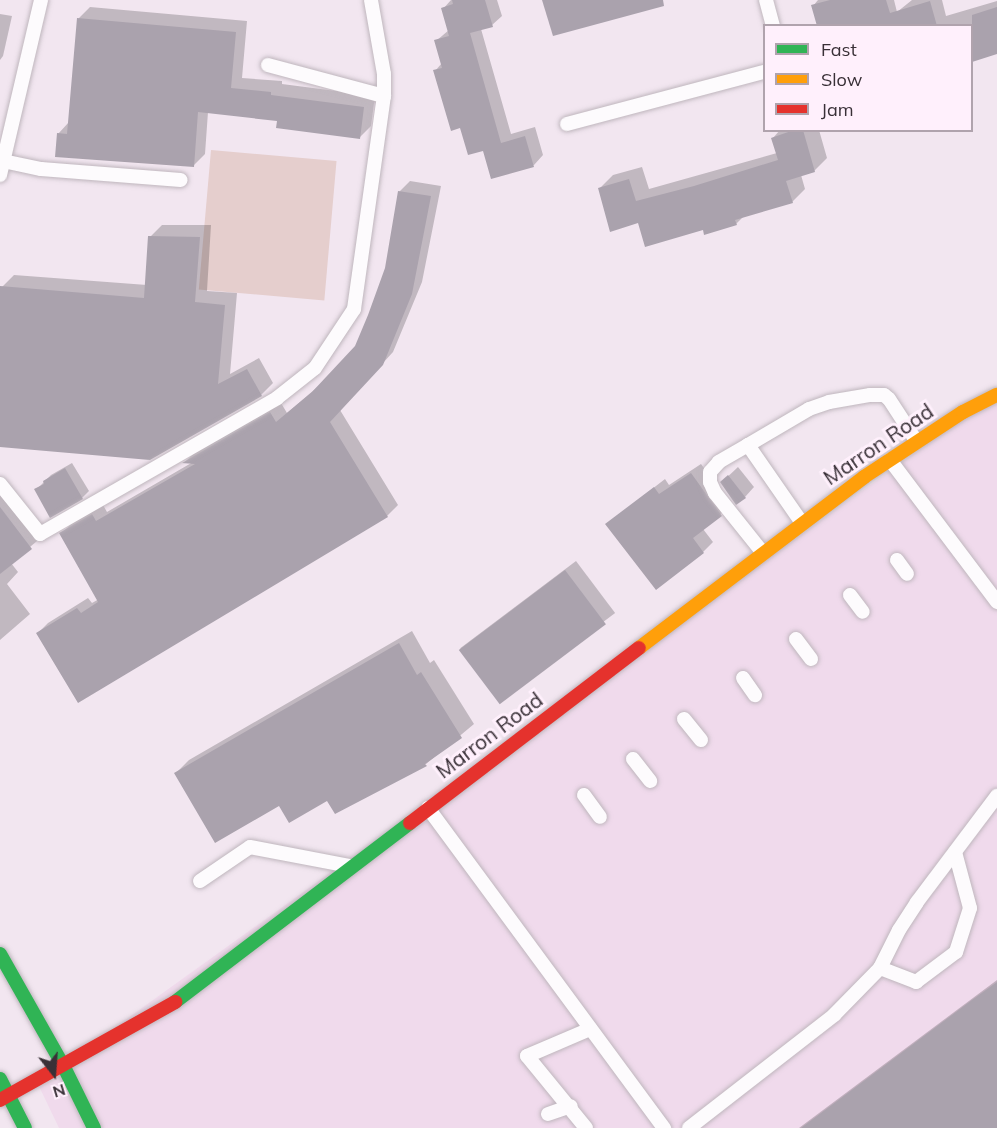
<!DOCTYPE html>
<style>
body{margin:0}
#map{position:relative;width:997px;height:1128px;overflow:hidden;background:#f2e6f0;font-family:Mulish,sans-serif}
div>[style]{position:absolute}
.built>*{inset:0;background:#f0daec}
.green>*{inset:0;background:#e5cecd;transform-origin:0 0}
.shadow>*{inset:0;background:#0003;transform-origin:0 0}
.building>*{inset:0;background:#aaa2ad;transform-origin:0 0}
.roads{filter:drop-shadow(0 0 2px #bfb6bd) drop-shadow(0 0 2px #bfb6bd)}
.lane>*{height:14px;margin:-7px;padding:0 7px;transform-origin:7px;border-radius:7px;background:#fdfbfd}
.fast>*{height:14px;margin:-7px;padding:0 7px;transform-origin:7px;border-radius:7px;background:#30b455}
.slow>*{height:14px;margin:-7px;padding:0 7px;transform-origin:7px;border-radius:7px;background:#ff9f0a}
.jam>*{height:14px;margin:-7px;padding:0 7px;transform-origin:7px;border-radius:7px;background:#e5322d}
span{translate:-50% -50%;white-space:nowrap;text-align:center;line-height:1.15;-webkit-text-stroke:6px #fff0fc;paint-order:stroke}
.street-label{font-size:21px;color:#393037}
.legend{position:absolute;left:763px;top:24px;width:210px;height:108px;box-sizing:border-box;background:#fff0fc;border:2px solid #b0a3ad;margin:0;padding:8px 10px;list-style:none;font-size:18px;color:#393037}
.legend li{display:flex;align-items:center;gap:12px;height:30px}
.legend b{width:30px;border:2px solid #b0a3ad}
.north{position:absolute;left:24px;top:1044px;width:60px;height:60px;-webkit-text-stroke:4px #fff0fc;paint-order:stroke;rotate:163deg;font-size:16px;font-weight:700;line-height:24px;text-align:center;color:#393037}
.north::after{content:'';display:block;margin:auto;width:21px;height:27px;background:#393037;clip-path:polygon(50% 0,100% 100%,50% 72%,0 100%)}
</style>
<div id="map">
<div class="built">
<i style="clip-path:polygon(997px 394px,997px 1128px,59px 1128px,36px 1080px,50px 1074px)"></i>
</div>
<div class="green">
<i style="left:211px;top:150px;width:126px;height:140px;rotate:5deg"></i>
</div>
<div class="shadow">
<i style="clip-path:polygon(451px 0,497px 0,502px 16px,492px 25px,481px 29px,511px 134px,535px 127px,543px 155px,534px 165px,492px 178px,484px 149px,461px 126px,435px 71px,442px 63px,436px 41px,449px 30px,443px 9px)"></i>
<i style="clip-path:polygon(818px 0,894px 0,897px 12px,912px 0,942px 0,946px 16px,997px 1px,997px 53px,974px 60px,972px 26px,902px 26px,813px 6px)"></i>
<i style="clip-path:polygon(90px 7px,247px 21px,242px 78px,282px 81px,282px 84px,375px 96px,371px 126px,360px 137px,279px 119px,208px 112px,205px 154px,194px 165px,58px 134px,69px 122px,79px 18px)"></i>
<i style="clip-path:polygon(0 14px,12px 16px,3px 56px,0 60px)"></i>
<i style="clip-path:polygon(780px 130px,819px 130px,827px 158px,814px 171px,801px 175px,805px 189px,792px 202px,744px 216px,736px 224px,639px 221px,600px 188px,613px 175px,642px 167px,649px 189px,777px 153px,773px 138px)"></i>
<i style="clip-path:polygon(410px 181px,441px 186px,422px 282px,393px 352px,340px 410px,398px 505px,387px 516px,38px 633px,48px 623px,88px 598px,92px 603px,99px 599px,61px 534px,72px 523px,103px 505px,107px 512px,193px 462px,185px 462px,194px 453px,281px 403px,287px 413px,321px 384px,356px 347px,387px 269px,399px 192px)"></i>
<i style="clip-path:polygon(162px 225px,211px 225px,207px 291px,237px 293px,230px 374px,259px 358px,273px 383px,261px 395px,0 446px,0 289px,14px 275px,147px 285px,150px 237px)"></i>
<i style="clip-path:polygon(72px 463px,89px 491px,82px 498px,36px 490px,51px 475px)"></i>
<i style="clip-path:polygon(701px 464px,731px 505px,703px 529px,713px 542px,703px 552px,607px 524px,665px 479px,669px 485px)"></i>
<i style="clip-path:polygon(738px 467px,754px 487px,745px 497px,722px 482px)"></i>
<i style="clip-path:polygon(0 479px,43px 536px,11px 563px,18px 572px,7px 584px,30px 614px,0 640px)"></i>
<i style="left:576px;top:561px;width:65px;height:145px;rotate:53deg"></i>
<i style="clip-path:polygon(412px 631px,430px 663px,434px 660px,474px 724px,426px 764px,336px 812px,328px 798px,279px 804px,176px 773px,189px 760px)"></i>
<i style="clip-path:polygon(997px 980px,997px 1128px,799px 1128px)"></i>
</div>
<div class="building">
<i style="clip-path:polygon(452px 0,485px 0,493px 27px,470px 33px,501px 143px,525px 136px,534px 167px,491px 179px,483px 151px,468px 155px,460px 128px,451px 131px,433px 70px,442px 68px,434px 40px,449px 36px,441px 8px,453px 4px)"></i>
<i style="clip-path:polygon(542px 0,663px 0,664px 6px,553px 36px)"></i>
<i style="clip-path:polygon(830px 0,886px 0,890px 13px,930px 1px,937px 26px,817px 26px,811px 5px)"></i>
<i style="clip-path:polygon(997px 7px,997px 54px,972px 62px,972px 15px)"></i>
<i style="clip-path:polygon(77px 18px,236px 32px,231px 88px,271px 92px,271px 95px,364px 107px,360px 139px,276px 128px,277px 121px,198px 112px,194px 167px,55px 157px,57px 133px,67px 134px)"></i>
<i style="clip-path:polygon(794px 130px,803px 130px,815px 172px,786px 181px,793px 203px,735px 220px,737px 225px,704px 235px,703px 230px,645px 247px,638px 223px,610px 232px,598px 188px,629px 179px,636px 201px,694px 186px,778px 160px,771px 138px)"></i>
<i style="clip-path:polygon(398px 191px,431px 196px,412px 294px,383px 365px,330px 422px,388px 517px,78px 703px,36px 633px,77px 608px,81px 613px,98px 602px,59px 533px,92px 514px,96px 521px,195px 464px,182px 463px,270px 412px,276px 422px,312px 392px,355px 346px,368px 315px,385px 268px)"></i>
<i style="clip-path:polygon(148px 236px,200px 237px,195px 302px,225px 305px,218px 384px,247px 369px,262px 396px,150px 460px,0 447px,0 286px,144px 298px)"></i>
<i style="clip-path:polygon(65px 468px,83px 499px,50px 518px,34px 489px,44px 484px,43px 481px)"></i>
<i style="clip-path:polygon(691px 473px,722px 516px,693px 538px,704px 553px,656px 590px,605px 524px,654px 487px,659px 494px)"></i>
<i style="clip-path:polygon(728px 475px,746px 498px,736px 505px,720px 482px)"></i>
<i style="clip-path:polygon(0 507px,32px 549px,0 574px)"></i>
<i style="left:565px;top:570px;width:68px;height:133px;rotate:53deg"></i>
<i style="clip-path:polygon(399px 643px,417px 675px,421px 672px,462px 738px,425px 764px,427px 766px,335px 814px,327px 801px,289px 823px,279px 806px,215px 843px,174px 773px)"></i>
<i style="clip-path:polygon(997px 982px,997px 1128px,801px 1128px,972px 1000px)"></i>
</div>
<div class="roads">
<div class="lane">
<i style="left:766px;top:0;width:27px;rotate:75deg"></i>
<i style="left:268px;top:65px;width:120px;rotate:15deg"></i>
<i style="left:567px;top:124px;width:204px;rotate:-14.8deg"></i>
<i style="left:3px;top:161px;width:39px;rotate:12deg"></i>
<i style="left:41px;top:169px;width:140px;rotate:4.5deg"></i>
<i style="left:0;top:175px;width:180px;rotate:-76.8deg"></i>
<i style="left:748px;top:445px;width:34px;rotate:150deg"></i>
<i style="left:719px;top:462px;width:13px;rotate:132deg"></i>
<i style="left:710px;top:472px;width:10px;rotate:90deg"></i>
<i style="left:710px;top:482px;width:12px;rotate:66deg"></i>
<i style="left:715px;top:493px;width:77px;rotate:51.3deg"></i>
<i style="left:890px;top:460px;width:178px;rotate:53deg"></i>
<i style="left:0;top:484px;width:64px;rotate:51.3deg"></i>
<i style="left:40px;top:534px;width:273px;rotate:-29.8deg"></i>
<i style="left:277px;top:398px;width:48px;rotate:-38.3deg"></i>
<i style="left:315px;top:368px;width:71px;rotate:-56.5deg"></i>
<i style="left:354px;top:309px;width:215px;rotate:-82deg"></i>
<i style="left:384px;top:96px;width:22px;rotate:-90deg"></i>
<i style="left:384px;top:74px;width:75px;rotate:-100deg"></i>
<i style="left:802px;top:523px;width:95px;rotate:-124.7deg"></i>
<i style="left:748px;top:445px;width:71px;rotate:-30.5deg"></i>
<i style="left:809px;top:409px;width:21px;rotate:-19deg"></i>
<i style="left:829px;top:402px;width:42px;rotate:-9.7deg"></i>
<i style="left:870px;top:395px;width:14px"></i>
<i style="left:884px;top:395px;width:6px;rotate:39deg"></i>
<i style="left:889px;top:399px;width:51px;rotate:56.9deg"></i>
<i style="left:897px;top:560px;width:17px;rotate:54deg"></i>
<i style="left:850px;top:595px;width:21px;rotate:53deg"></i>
<i style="left:796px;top:639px;width:25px;rotate:53deg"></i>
<i style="left:743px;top:678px;width:21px;rotate:55deg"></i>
<i style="left:684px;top:719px;width:27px;rotate:51deg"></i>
<i style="left:633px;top:759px;width:28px;rotate:52deg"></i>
<i style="left:584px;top:795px;width:27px;rotate:54deg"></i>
<i style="left:428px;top:808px;width:398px;rotate:53.6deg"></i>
<i style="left:200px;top:881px;width:60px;rotate:-34.2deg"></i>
<i style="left:250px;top:847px;width:102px;rotate:10.8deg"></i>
<i style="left:880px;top:968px;width:39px;rotate:21deg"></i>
<i style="left:916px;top:982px;width:50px;rotate:-36.9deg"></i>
<i style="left:956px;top:952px;width:46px;rotate:-72.3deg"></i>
<i style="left:970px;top:908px;width:58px;rotate:-105deg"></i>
<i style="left:548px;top:1114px;width:24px;rotate:-19deg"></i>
<i style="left:586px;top:1128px;width:93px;rotate:-129.3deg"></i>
<i style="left:527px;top:1056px;width:69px;rotate:-23.2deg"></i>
<i style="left:689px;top:1128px;width:184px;rotate:-37.9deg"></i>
<i style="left:834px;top:1015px;width:66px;rotate:-45.6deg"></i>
<i style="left:880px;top:968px;width:42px;rotate:-63.4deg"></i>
<i style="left:899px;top:930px;width:33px;rotate:-57deg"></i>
<i style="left:917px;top:902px;width:133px;rotate:-53deg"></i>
</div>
<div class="fast">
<i style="left:0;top:954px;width:130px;rotate:60.5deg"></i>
<i style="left:64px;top:1067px;width:68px;rotate:63.8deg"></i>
<i style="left:175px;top:1002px;width:295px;rotate:-37.3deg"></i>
<i style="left:0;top:1079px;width:55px;rotate:63deg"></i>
</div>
<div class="slow">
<i style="left:639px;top:648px;width:283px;rotate:-37.2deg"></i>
<i style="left:864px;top:477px;width:118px;rotate:-33.3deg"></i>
<i style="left:963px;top:412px;width:38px;rotate:-27deg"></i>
</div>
<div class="jam">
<i style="left:410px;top:823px;width:288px;rotate:-37.4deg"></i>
<i style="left:0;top:1100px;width:201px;rotate:-29.2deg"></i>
</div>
</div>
<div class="street-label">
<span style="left:878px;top:444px;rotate:-34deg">Marron Road</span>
<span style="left:489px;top:735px;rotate:-37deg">Marron Road</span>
</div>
<ul class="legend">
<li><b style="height:8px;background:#30b455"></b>Fast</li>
<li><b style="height:8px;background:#ff9f0a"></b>Slow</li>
<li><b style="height:8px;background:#e5322d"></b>Jam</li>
</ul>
<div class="north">N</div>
</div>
